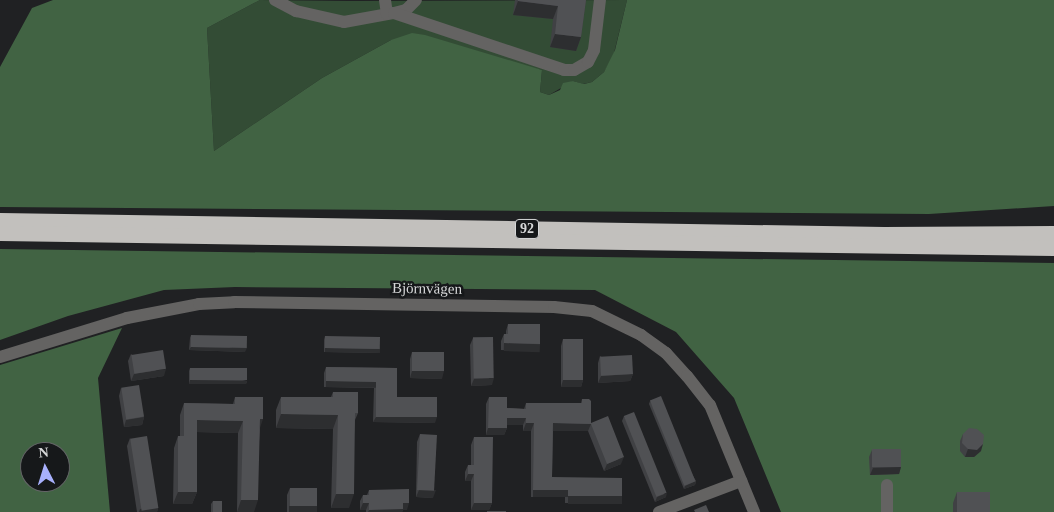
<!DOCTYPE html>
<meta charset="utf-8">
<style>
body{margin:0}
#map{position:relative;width:1054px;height:512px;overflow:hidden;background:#202123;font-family:Georgia,serif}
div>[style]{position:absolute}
.green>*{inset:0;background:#334c35}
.forest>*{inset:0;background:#416343}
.minor>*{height:12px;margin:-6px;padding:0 6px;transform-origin:6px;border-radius:6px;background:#646362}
.highway>*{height:15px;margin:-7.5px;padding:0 7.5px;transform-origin:7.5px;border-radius:7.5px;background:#c2c0bd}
.wall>*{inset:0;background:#404144}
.shaded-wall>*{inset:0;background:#2d2e30;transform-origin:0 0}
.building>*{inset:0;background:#505154;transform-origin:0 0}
span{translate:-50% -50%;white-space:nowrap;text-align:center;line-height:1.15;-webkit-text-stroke:5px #16181a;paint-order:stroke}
.shield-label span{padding:1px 4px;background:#16181a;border:1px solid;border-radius:4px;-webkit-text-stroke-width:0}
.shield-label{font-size:14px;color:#d6d7d8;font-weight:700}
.street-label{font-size:15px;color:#d6d7d8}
.north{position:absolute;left:20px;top:442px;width:50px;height:50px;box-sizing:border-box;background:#16181a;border:1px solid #636466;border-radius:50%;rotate:355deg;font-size:14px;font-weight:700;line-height:20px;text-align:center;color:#d6d7d8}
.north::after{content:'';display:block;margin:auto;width:18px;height:22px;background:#a8b0fc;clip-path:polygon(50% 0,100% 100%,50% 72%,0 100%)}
</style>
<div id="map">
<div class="green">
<i style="clip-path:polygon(260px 0,349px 1px,627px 0,613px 57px,604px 72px,592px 82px,583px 84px,573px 81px,549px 95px,540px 92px,542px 70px,391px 40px,322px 78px,214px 151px,207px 28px)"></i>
</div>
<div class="forest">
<i style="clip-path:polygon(53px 0,260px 0,207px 28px,214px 151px,322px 78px,391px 40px,412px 33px,425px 35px,542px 70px,540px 92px,549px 95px,560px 90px,563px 83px,573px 81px,584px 84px,592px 82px,604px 72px,615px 50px,627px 0,1054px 0,1054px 206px,929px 214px,0 207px,0 67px,32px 8px)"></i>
<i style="clip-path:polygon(0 249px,1054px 263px,1054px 512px,781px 512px,734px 398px,676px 332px,595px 290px,235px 287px,164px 290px,68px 316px,0 340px)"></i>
<i style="clip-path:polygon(evenodd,122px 328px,98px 378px,110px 512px,0 512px,0 365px,122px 328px,30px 452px,60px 452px,60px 482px,30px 482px,30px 452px)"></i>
</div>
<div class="minor">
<i style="left:275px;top:0;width:24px;rotate:28deg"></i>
<i style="left:296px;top:11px;width:49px;rotate:12.9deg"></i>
<i style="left:344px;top:22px;width:51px;rotate:-10.2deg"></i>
<i style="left:394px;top:13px;width:12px;rotate:-14deg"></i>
<i style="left:406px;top:10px;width:14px;rotate:-45deg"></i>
<i style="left:385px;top:0;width:14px;rotate:82deg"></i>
<i style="left:394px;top:13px;width:179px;rotate:18.5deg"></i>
<i style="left:564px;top:70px;width:10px"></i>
<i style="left:574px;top:70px;width:16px;rotate:-30deg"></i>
<i style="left:588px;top:62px;width:13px;rotate:-63deg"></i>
<i style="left:594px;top:50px;width:50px;rotate:-83.2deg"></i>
<i style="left:0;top:357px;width:133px;rotate:-17.1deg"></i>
<i style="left:127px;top:318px;width:73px;rotate:-11deg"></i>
<i style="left:199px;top:304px;width:35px;rotate:-3deg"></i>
<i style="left:234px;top:302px;width:320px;rotate:0.9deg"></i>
<i style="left:554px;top:307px;width:38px;rotate:6deg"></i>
<i style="left:592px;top:311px;width:55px;rotate:26.1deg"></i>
<i style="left:641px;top:335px;width:31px;rotate:36deg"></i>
<i style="left:666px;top:353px;width:31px;rotate:48deg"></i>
<i style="left:687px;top:376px;width:37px;rotate:52deg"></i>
<i style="left:710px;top:405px;width:116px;rotate:67.6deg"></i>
<i style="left:887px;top:485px;width:27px;rotate:90deg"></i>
<i style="left:659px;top:512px;width:88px;rotate:-20.7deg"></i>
</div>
<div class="highway">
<i style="left:0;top:220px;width:884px;rotate:0.91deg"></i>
<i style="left:884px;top:234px;width:170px;rotate:-0.3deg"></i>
<i style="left:0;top:233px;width:1054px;rotate:0.82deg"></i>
</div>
<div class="wall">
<i style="clip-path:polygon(515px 0,586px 0,581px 37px,576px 51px,550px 47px,553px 19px,513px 15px)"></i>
<i style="clip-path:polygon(508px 324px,540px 344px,538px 351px,501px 350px,501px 341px,504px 334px,506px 334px,506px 331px)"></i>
<i style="clip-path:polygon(191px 335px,245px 352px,189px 350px,190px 338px)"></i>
<i style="clip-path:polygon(325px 336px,380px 349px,379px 353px,324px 352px,324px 340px)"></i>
<i style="clip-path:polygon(473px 338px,492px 385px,471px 386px,470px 345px)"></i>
<i style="clip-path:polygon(563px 339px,583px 380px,581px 387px,561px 387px,561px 346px)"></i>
<i style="clip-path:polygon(412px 352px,442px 379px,410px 378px,410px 359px)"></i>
<i style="clip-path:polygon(131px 354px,164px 376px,131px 381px,128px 361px)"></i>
<i style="clip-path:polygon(600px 356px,633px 374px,630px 381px,598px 383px,598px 363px)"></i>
<i style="clip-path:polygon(326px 367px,397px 368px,397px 397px,435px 423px,373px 422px,374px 388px,324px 387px,324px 373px)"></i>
<i style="clip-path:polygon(190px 368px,247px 381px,246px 384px,189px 384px,189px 371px)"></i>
<i style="clip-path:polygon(121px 388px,144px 417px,142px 425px,124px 427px,119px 396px)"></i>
<i style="clip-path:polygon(333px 392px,358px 413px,355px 420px,349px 508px,331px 508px,333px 429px,276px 428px,276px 410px,281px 397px,331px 397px)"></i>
<i style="clip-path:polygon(235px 397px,260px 428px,254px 512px,237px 512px,238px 433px,197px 432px,197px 492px,192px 504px,173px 504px,174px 448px,178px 436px,180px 436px,180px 415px,184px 403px,233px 404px)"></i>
<i style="clip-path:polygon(489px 397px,507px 408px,524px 409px,526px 403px,581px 403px,582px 399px,591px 423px,621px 464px,604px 471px,588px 431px,553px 431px,552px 477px,622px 496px,619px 503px,565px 503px,565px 497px,531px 497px,531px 431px,523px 431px,523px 425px,507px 425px,507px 428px,504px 435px,486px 435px,486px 404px)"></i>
<i style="clip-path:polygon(650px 401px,696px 481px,695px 485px,684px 489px,649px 404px)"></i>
<i style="clip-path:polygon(624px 416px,666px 497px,655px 502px,622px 421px)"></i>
<i style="clip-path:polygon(420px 434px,433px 498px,416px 497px,417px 442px)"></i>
<i style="clip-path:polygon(963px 434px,981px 451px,974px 457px,965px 457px,960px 451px,960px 441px)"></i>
<i style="clip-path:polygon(474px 437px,492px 503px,489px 510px,471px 510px,471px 481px,465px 481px,465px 472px,468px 465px,471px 465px,471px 445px)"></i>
<i style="clip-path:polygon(130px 438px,158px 508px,157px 512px,137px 512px,127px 446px)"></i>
<i style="clip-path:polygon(872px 450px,901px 467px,899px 474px,870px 475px,869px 457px)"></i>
<i style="clip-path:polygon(290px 488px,315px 512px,287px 512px,287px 495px)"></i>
<i style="clip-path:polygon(369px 490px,407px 510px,403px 510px,402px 512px,366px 512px,366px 510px,360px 510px,360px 501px,363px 495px,367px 495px)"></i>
<i style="clip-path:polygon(957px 492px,990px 512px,953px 512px,953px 503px)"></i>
<i style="clip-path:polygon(213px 501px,221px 512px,211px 512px,211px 504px)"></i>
</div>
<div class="shaded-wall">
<i style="clip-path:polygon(518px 1px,558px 6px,553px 19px,513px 15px)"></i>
<i style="clip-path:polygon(555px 34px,581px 37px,576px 51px,550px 47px)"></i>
<i style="left:504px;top:343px;width:36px;height:8px;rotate:2deg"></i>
<i style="clip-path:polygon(191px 347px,247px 348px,245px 352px,189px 350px)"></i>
<i style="left:325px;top:348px;width:55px;height:4px;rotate:1deg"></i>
<i style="clip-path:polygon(166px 369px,164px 376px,131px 381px,134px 374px)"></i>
<i style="clip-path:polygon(412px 371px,444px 371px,442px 379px,410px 378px)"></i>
<i style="clip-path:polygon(633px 374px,630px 381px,598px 383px,601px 376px)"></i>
<i style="clip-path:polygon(494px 378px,492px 385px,471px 386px,474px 379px)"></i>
<i style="clip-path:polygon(190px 380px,247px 381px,246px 384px,189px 384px)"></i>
<i style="clip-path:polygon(563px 380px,583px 380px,581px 387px,561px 387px)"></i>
<i style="left:326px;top:381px;width:50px;height:6px;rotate:1deg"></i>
<i style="clip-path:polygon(281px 414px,338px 415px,333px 429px,276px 428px)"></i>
<i style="clip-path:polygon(144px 417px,142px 425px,124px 427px,126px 420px)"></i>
<i style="clip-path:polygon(376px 417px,437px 417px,435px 423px,373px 422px)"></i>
<i style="clip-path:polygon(507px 418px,526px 418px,523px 425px,504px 425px)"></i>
<i style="clip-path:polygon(260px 419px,263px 419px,259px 431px)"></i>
<i style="clip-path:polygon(197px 420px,243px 421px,238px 433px,193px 432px)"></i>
<i style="clip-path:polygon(526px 423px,534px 423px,531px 431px,523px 431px)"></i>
<i style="clip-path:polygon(553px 423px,591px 424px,588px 431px,550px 431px)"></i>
<i style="clip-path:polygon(488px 428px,507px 428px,504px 435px,486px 435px)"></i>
<i style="clip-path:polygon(983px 444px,981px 451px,974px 457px,965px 457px,968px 449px)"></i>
<i style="clip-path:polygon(624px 457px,621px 464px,604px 471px,607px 464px)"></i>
<i style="clip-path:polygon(901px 467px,899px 474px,870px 475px,873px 468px)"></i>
<i style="clip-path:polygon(468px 474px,474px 474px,471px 481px,465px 481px)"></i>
<i style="clip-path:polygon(696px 481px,695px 485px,684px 489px,685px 486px)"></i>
<i style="clip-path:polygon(419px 490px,436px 490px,433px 498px,416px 497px)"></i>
<i style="left:533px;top:490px;width:35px;height:7px"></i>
<i style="clip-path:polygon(178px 492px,197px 492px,192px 504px,173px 504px)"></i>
<i style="clip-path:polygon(667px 493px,666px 497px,655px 502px,657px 497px)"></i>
<i style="clip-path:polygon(336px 494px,354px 494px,349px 508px,331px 508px)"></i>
<i style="left:568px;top:496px;width:54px;height:8px"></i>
<i style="clip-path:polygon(241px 500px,258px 500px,254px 512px,237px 512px)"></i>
<i style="clip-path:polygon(363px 503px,369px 503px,366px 510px,360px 510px)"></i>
<i style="clip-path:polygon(403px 503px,409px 503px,407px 510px,403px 510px,402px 512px,368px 512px,369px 510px)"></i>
<i style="clip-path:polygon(474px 503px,492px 503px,489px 510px,471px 510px)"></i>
<i style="left:289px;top:506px;width:28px;height:6px"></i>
<i style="clip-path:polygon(158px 508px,157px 512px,139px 512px,140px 509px)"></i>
</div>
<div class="building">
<i style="clip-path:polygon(518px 0,586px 0,581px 37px,555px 34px,558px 6px,518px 1px)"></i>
<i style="clip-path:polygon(508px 324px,540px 324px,540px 344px,504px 343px,504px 334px,508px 334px)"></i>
<i style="left:191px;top:335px;width:56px;height:12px;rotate:1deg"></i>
<i style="left:325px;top:336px;width:55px;height:12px;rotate:1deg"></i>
<i style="left:493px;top:337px;width:41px;height:20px;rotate:89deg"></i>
<i style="left:563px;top:339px;width:20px;height:41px"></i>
<i style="left:163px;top:350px;width:19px;height:32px;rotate:81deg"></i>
<i style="left:412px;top:352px;width:32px;height:19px"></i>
<i style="left:632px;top:355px;width:19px;height:32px;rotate:87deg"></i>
<i style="clip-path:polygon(326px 367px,397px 368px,397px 397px,437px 397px,437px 417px,376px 417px,376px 382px,326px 381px)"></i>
<i style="left:190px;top:368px;width:57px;height:12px"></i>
<i style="left:139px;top:385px;width:32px;height:18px;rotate:81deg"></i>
<i style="clip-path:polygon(333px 392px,358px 392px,358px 413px,355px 413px,354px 494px,336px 494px,338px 415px,281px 414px,281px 397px,333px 397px)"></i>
<i style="left:661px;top:396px;width:92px;height:12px;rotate:68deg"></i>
<i style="clip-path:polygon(235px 397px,263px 397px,263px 419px,260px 419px,258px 500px,241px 500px,243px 421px,197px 420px,197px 492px,178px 492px,178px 436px,184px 436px,184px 403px,235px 404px)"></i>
<i style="clip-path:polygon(489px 397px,507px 397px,507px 408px,526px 409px,526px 403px,582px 403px,582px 399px,589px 399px,591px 401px,591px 423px,608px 416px,624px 457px,607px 464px,591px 424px,553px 423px,552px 477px,622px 478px,622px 496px,568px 496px,568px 490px,533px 490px,534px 423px,526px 423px,526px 418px,507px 418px,507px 428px,488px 428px)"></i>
<i style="left:634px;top:412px;width:87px;height:11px;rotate:68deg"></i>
<i style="clip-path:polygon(969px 428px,977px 429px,984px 435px,983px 444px,977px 450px,968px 449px,962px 443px,963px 434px)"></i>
<i style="left:420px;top:434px;width:17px;height:56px;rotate:3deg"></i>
<i style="left:147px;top:436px;width:73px;height:17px;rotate:81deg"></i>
<i style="clip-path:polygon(474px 437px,493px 437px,492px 503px,474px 503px,474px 474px,468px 474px,468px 465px,474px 465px)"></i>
<i style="left:901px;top:449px;width:18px;height:29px;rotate:90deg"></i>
<i style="left:290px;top:488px;width:27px;height:18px"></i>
<i style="clip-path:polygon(409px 489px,409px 503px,403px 503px,403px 509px,369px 510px,369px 503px,363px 503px,363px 495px,369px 495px,369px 490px)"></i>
<i style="left:957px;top:492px;width:33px;height:20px"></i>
<i style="left:213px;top:501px;width:9px;height:11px"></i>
<i style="clip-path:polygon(706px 505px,709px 512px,695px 512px,694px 510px)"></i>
<i style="left:487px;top:511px;width:19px;height:1px"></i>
</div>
<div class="shield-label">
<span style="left:527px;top:229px">92</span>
</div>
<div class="street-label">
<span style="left:427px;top:289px;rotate:1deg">Björnvägen</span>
</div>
<div class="north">N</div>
</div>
